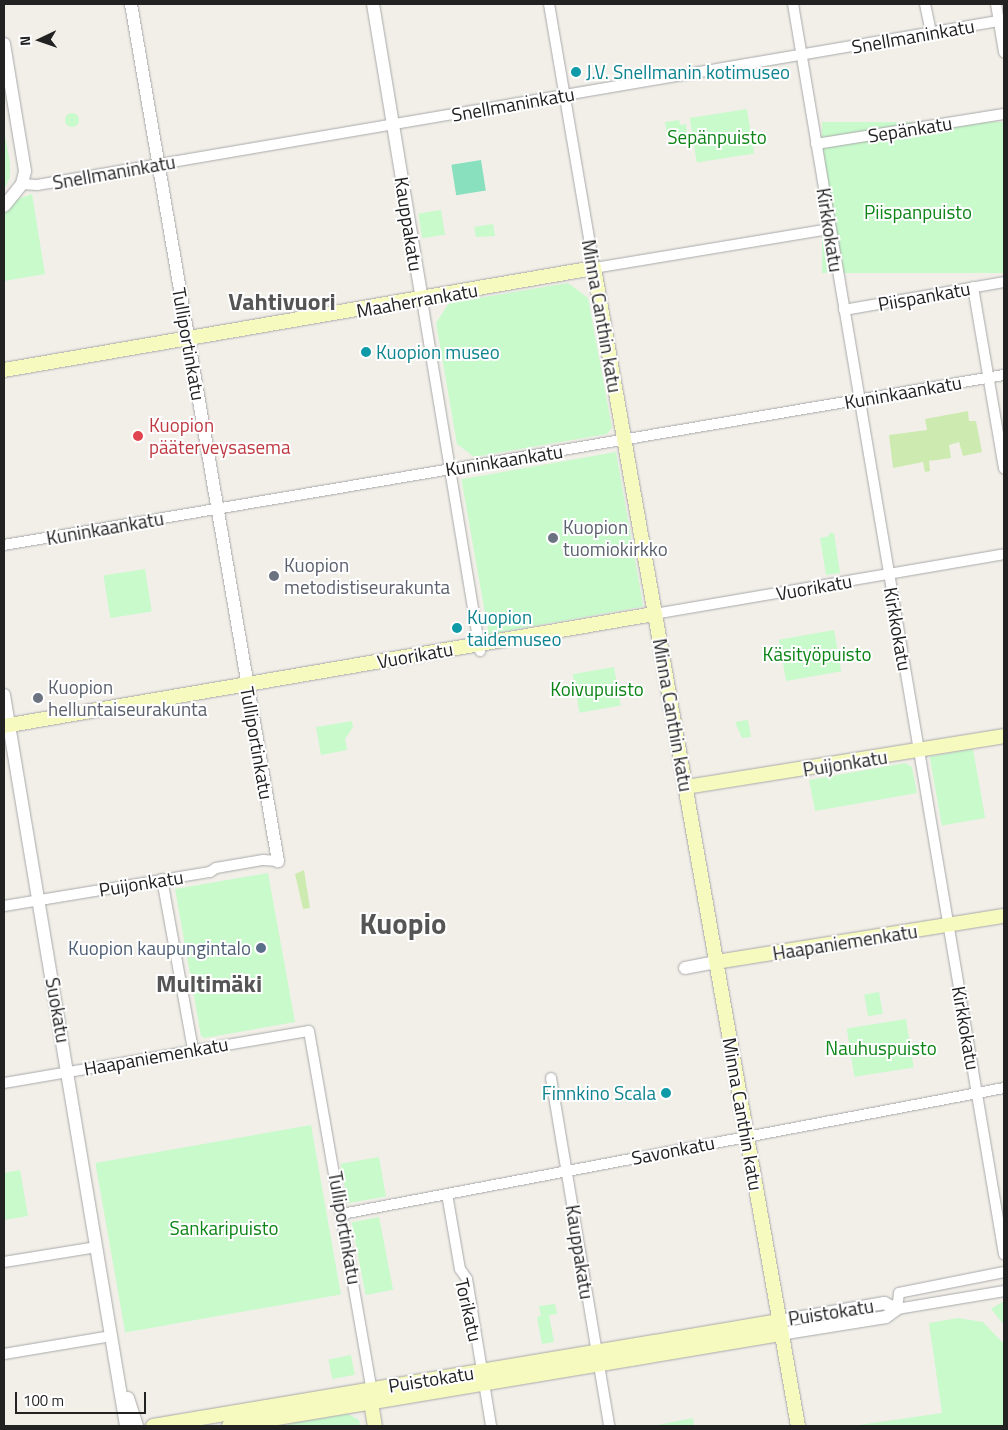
<!DOCTYPE html>
<meta charset="utf-8">
<style>
body{margin:0}
#map{position:relative;width:1008px;height:1430px;overflow:hidden;background:#f2efe9;font-family:"Titillium Web",sans-serif}
div>[style]{position:absolute}
.grass>*{inset:0;background:#cdebb0}
.park>*{inset:0;background:#c8facc;transform-origin:0 0}
.round{border-radius:50%}
.pitch>*{inset:0;background:#88e0be;transform-origin:0 0}
.roads{filter:drop-shadow(0 0 1px #a9a9a9) drop-shadow(0 0 1px #a9a9a9)}
.minor>*{height:10px;margin:-5px;padding:0 5px;transform-origin:5px;border-radius:5px;background:#fff}
.tertiary>*{height:12px;margin:-6px;padding:0 6px;transform-origin:6px;border-radius:6px;background:#fff}
.secondary>*{height:14px;margin:-7px;padding:0 7px;transform-origin:7px;border-radius:7px;background:#f7fabf}
.dots>*{width:14px;height:14px;translate:-50% -50%;box-sizing:border-box;border:2px solid #fff;border-radius:50%}
span{translate:-50% -50%;white-space:nowrap;text-align:center;line-height:1.15;-webkit-text-stroke:4px #fff;paint-order:stroke}
.street-label{font-size:19px;color:#222}
.culture-label{font-size:19px;color:#0d838f}
.left{translate:0 -50%;text-align:left}
.right{translate:-100% -50%;text-align:right}
.park-label{font-size:19px;color:#0c8416}
.health-label{font-size:19px;color:#be3a42}
.worship-label{font-size:19px;color:#5b616d}
.service-label{font-size:19px;color:#4e5e75}
.district-label{font-size:24px;color:#555;font-weight:700}
.town-label{font-size:29px;color:#555;font-weight:700}
.frame{position:absolute;inset:0;border:5px solid #222;pointer-events:none}
.north{position:absolute;left:15px;top:15px;width:50px;height:50px;-webkit-text-stroke:4px #fff;paint-order:stroke;rotate:267deg;font-size:14px;font-weight:700;line-height:20px;text-align:center;color:#222}
.north::after{content:'';display:block;margin:auto;width:18px;height:22px;background:#222;clip-path:polygon(50% 0,100% 100%,50% 72%,0 100%)}
.scale{position:absolute;left:15px;top:1392px;width:131px;height:22px;box-sizing:border-box;border:2px solid #222;border-top:0;padding-left:6px;font-size:15px;line-height:18px;white-space:nowrap;color:#222;-webkit-text-stroke:4px #fff;paint-order:stroke}
</style>
<div id="map">
<div class="grass">
<i style="clip-path:polygon(968px 411px,969px 421px,976px 421px,982px 452px,963px 456px,959px 442px,949px 445px,951px 458px,929px 461px,930px 471px,925px 472px,923px 462px,893px 468px,889px 435px,927px 430px,925px 419px)"></i>
<i style="clip-path:polygon(304px 870px,310px 908px,303px 909px,295px 874px)"></i>
</div>
<div class="park">
<i style="left:747px;top:109px;width:45px;height:58px;rotate:81deg"></i>
<i class="round" style="left:65px;top:113px;width:14px;height:14px"></i>
<i style="clip-path:polygon(679px 120px,680px 125px,686px 124px,687px 133px,667px 136px,665px 122px)"></i>
<i style="left:1004px;top:122px;width:151px;height:182px;rotate:90deg"></i>
<i style="clip-path:polygon(4px 130px,10px 163px,10px 177px,4px 190px)"></i>
<i style="clip-path:polygon(32px 194px,45px 274px,4px 281px,4px 212px,15px 200px)"></i>
<i style="left:441px;top:210px;width:25px;height:23px;rotate:81deg"></i>
<i style="clip-path:polygon(493px 224px,495px 236px,476px 237px,474px 227px)"></i>
<i style="clip-path:polygon(568px 283px,588px 298px,612px 428px,607px 434px,474px 457px,457px 444px,436px 323px,449px 303px)"></i>
<i style="left:616px;top:452px;width:157px;height:157px;rotate:80deg"></i>
<i style="clip-path:polygon(829px 533px,834px 533px,840px 573px,826px 575px,820px 538px,829px 536px)"></i>
<i style="left:145px;top:569px;width:43px;height:42px;rotate:81deg"></i>
<i style="left:834px;top:630px;width:42px;height:56px;rotate:80deg"></i>
<i style="left:614px;top:667px;width:39px;height:42px;rotate:80deg"></i>
<i style="clip-path:polygon(748px 720px,751px 737px,742px 738px,735px 722px)"></i>
<i style="clip-path:polygon(352px 721px,353px 727px,345px 739px,347px 750px,321px 755px,316px 727px)"></i>
<i style="left:973px;top:749px;width:70px;height:44px;rotate:80deg"></i>
<i style="clip-path:polygon(905px 763px,912px 767px,917px 793px,815px 811px,809px 780px)"></i>
<i style="clip-path:polygon(268px 873px,295px 1022px,205px 1038px,201px 1036px,175px 889px)"></i>
<i style="left:879px;top:992px;width:22px;height:15px;rotate:80deg"></i>
<i style="left:906px;top:1019px;width:49px;height:60px;rotate:81deg"></i>
<i style="left:311px;top:1125px;width:172px;height:219px;rotate:80deg"></i>
<i style="left:379px;top:1157px;width:40px;height:39px;rotate:80deg"></i>
<i style="clip-path:polygon(20px 1170px,28px 1216px,4px 1220px,4px 1173px)"></i>
<i style="left:379px;top:1217px;width:74px;height:28px;rotate:79deg"></i>
<i style="clip-path:polygon(1004px 1301px,1004px 1325px,991px 1309px)"></i>
<i style="clip-path:polygon(555px 1304px,557px 1314px,549px 1315px,554px 1342px,542px 1344px,537px 1317px,541px 1316px,539px 1306px)"></i>
<i style="clip-path:polygon(958px 1318px,983px 1322px,1004px 1344px,1004px 1426px,852px 1426px,942px 1413px,929px 1323px)"></i>
<i style="left:351px;top:1355px;width:20px;height:23px;rotate:79deg"></i>
<i style="clip-path:polygon(348px 1414px,359px 1420px,360px 1426px,278px 1426px)"></i>
<i style="clip-path:polygon(693px 1418px,694px 1426px,657px 1426px,657px 1425px)"></i>
</div>
<div class="pitch">
<i style="left:481px;top:160px;width:31px;height:30px;rotate:81deg"></i>
</div>
<div class="roads">
<div class="minor">
<i style="left:549px;top:4px;width:268px;rotate:80.3deg"></i>
<i style="left:594px;top:268px;width:239px;rotate:-9.4deg"></i>
<i style="left:793px;top:4px;width:1268px;rotate:80.42deg"></i>
<i style="left:925px;top:4px;width:30px;rotate:78deg"></i>
<i style="left:996px;top:4px;width:49px;rotate:80.5deg"></i>
<i style="left:816px;top:144px;width:190px;rotate:-9.1deg"></i>
<i style="left:22px;top:184px;width:15px;rotate:4deg"></i>
<i style="left:37px;top:185px;width:981px;rotate:-9.68deg"></i>
<i style="left:973px;top:287px;width:184px;rotate:80.3deg"></i>
<i style="left:422px;top:300px;width:356px;rotate:80.6deg"></i>
<i style="left:844px;top:310px;width:162px;rotate:-9.9deg"></i>
<i style="left:4px;top:545px;width:1014px;rotate:-9.65deg"></i>
<i style="left:654px;top:614px;width:355px;rotate:-9.7deg"></i>
<i style="left:162px;top:879px;width:173px;rotate:79.7deg"></i>
<i style="left:4px;top:906px;width:209px;rotate:-9.4deg"></i>
<i style="left:210px;top:872px;width:7px;rotate:-34deg"></i>
<i style="left:216px;top:868px;width:48px;rotate:-9.7deg"></i>
<i style="left:263px;top:860px;width:15px;rotate:4deg"></i>
<i style="left:551px;top:1078px;width:353px;rotate:80.5deg"></i>
<i style="left:4px;top:1083px;width:309px;rotate:-9.7deg"></i>
<i style="left:309px;top:1031px;width:362px;rotate:80.1deg"></i>
<i style="left:447px;top:1194px;width:76px;rotate:80.2deg"></i>
<i style="left:460px;top:1269px;width:12px;rotate:55deg"></i>
<i style="left:467px;top:1279px;width:149px;rotate:80.7deg"></i>
<i style="left:342px;top:1214px;width:674px;rotate:-10.78deg"></i>
<i style="left:4px;top:1262px;width:94px;rotate:-9.2deg"></i>
<i style="left:1004px;top:1272px;width:107px;rotate:168.7deg"></i>
<i style="left:899px;top:1293px;width:16px;rotate:97deg"></i>
<i style="left:897px;top:1309px;width:109px;rotate:-9.5deg"></i>
<i style="left:4px;top:1354px;width:109px;rotate:-9.5deg"></i>
</div>
<div class="tertiary">
<i style="left:131px;top:4px;width:870px;rotate:80.27deg"></i>
<i style="left:373px;top:4px;width:300px;rotate:80.6deg"></i>
<i style="left:4px;top:44px;width:129px;rotate:80.6deg"></i>
<i style="left:25px;top:171px;width:13px;rotate:103deg"></i>
<i style="left:22px;top:184px;width:28px;rotate:129deg"></i>
<i style="left:4px;top:695px;width:741px;rotate:80.52deg"></i>
<i style="left:685px;top:968px;width:32px;rotate:-11deg"></i>
<i style="left:779px;top:1321px;width:107px;rotate:-9.7deg"></i>
<i style="left:884px;top:1303px;width:14px;rotate:25deg"></i>
<i style="left:897px;top:1309px;width:14px;rotate:144deg"></i>
<i style="left:886px;top:1317px;width:106px;rotate:170.8deg"></i>
<i style="left:128px;top:1398px;width:29px;rotate:72deg"></i>
</div>
<div class="secondary">
<i style="left:4px;top:370px;width:599px;rotate:-9.81deg"></i>
<i style="left:594px;top:268px;width:1176px;rotate:80.01deg"></i>
<i style="left:4px;top:726px;width:660px;rotate:-9.78deg"></i>
<i style="left:686px;top:787px;width:322px;rotate:-9.1deg"></i>
<i style="left:716px;top:962px;width:292px;rotate:-9.1deg"></i>
<i style="left:371px;top:1402px;width:24px;rotate:81deg"></i>
<i style="left:153px;top:1426px;width:635px;rotate:-9.52deg"></i>
<i style="left:229px;top:1426px;width:560px;rotate:-9.46deg"></i>
</div>
</div>
<div class="dots">
<i style="left:576px;top:72px;background:#0f9aa8"></i>
<i style="left:366px;top:352px;background:#0f9aa8"></i>
<i style="left:138px;top:436px;background:#e0444e"></i>
<i style="left:553px;top:538px;background:#6b7280"></i>
<i style="left:274px;top:576px;background:#6b7280"></i>
<i style="left:457px;top:628px;background:#0f9aa8"></i>
<i style="left:38px;top:698px;background:#6b7280"></i>
<i style="left:261px;top:948px;background:#5c6f8a"></i>
<i style="left:666px;top:1093px;background:#0f9aa8"></i>
</div>
<div class="street-label">
<span style="left:913px;top:36px;rotate:-10deg">Snellmaninkatu</span>
<span style="left:513px;top:104px;rotate:-10deg">Snellmaninkatu</span>
<span style="left:910px;top:129px;rotate:-9deg">Sepänkatu</span>
<span style="left:114px;top:172px;rotate:-10deg">Snellmaninkatu</span>
<span style="left:409px;top:224px;rotate:81deg">Kauppakatu</span>
<span style="left:830px;top:230px;rotate:81deg">Kirkkokatu</span>
<span style="left:924px;top:296px;rotate:-10deg">Piispankatu</span>
<span style="left:417px;top:300px;rotate:-10deg">Maaherrankatu</span>
<span style="left:602px;top:316px;rotate:80deg">Minna Canthin katu</span>
<span style="left:189px;top:344px;rotate:80deg">Tulliportinkatu</span>
<span style="left:903px;top:392px;rotate:-10deg">Kuninkaankatu</span>
<span style="left:504px;top:460px;rotate:-9deg">Kuninkaankatu</span>
<span style="left:105px;top:528px;rotate:-10deg">Kuninkaankatu</span>
<span style="left:814px;top:587px;rotate:-10deg">Vuorikatu</span>
<span style="left:898px;top:629px;rotate:80deg">Kirkkokatu</span>
<span style="left:415px;top:655px;rotate:-10deg">Vuorikatu</span>
<span style="left:673px;top:715px;rotate:80deg">Minna Canthin katu</span>
<span style="left:257px;top:743px;rotate:80deg">Tulliportinkatu</span>
<span style="left:845px;top:763px;rotate:-9deg">Puijonkatu</span>
<span style="left:141px;top:883px;rotate:-9deg">Puijonkatu</span>
<span style="left:845px;top:942px;rotate:-9deg">Haapaniemenkatu</span>
<span style="left:58px;top:1010px;rotate:80deg">Suokatu</span>
<span style="left:966px;top:1028px;rotate:80deg">Kirkkokatu</span>
<span style="left:156px;top:1056px;rotate:-10deg">Haapaniemenkatu</span>
<span style="left:743px;top:1114px;rotate:80deg">Minna Canthin katu</span>
<span style="left:673px;top:1150px;rotate:-11deg">Savonkatu</span>
<span style="left:345px;top:1228px;rotate:80deg">Tulliportinkatu</span>
<span style="left:580px;top:1252px;rotate:81deg">Kauppakatu</span>
<span style="left:469px;top:1310px;rotate:77deg">Torikatu</span>
<span style="left:831px;top:1312px;rotate:-9deg">Puistokatu</span>
<span style="left:431px;top:1379px;rotate:-9deg">Puistokatu</span>
</div>
<div class="culture-label">
<span class="left" style="left:586px;top:72px">J.V. Snellmanin kotimuseo</span>
<span class="left" style="left:376px;top:352px">Kuopion museo</span>
<span class="left" style="left:467px;top:628px">Kuopion<br>taidemuseo</span>
<span class="right" style="left:656px;top:1093px">Finnkino Scala</span>
</div>
<div class="park-label">
<span style="left:717px;top:137px">Sepänpuisto</span>
<span style="left:918px;top:212px">Piispanpuisto</span>
<span style="left:817px;top:654px">Käsityöpuisto</span>
<span style="left:597px;top:689px">Koivupuisto</span>
<span style="left:881px;top:1048px">Nauhuspuisto</span>
<span style="left:224px;top:1228px">Sankaripuisto</span>
</div>
<div class="health-label">
<span class="left" style="left:149px;top:436px">Kuopion<br>pääterveysasema</span>
</div>
<div class="worship-label">
<span class="left" style="left:563px;top:538px">Kuopion<br>tuomiokirkko</span>
<span class="left" style="left:284px;top:576px">Kuopion<br>metodistiseurakunta</span>
<span class="left" style="left:48px;top:698px">Kuopion<br>helluntaiseurakunta</span>
</div>
<div class="service-label">
<span class="right" style="left:251px;top:948px">Kuopion kaupungintalo</span>
</div>
<div class="district-label">
<span style="left:282px;top:302px">Vahtivuori</span>
<span style="left:209px;top:984px">Multimäki</span>
</div>
<div class="town-label">
<span style="left:403px;top:924px">Kuopio</span>
</div>
<div class="frame"></div>
<div class="north">N</div>
<div class="scale">100 m</div>
</div>
